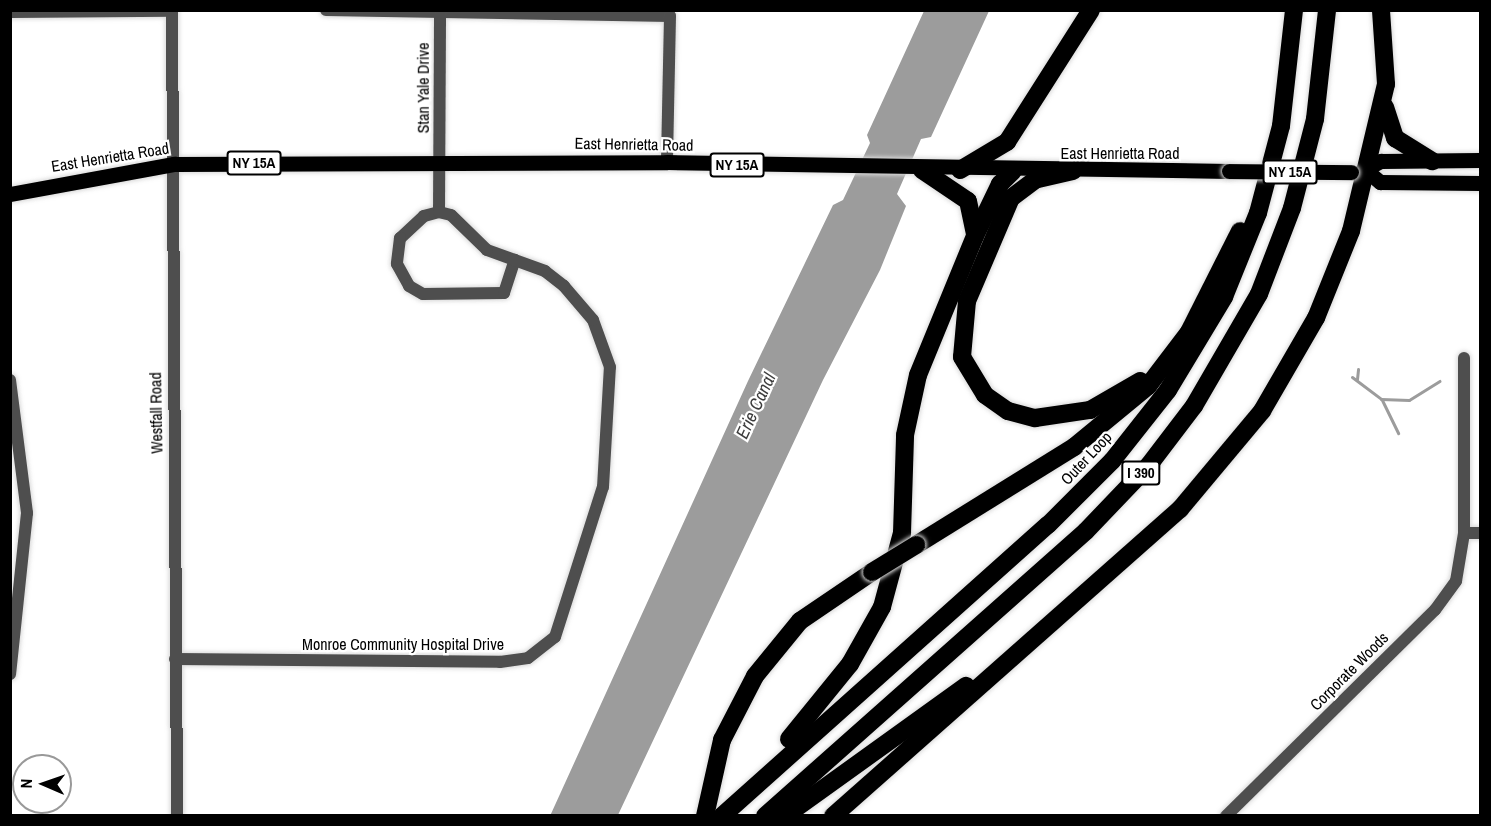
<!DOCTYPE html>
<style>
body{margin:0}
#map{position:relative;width:1491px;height:826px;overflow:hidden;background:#fff;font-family:"Archivo Narrow",sans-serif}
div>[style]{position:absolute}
.water>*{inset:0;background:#9c9c9c}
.stream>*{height:3px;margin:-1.5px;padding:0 1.5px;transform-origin:1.5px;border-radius:1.5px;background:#9c9c9c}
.roads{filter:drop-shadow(0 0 2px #dbdbdb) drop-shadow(0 0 2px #dbdbdb)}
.minor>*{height:12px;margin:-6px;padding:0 6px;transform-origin:6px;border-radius:6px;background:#4e4e4e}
.tertiary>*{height:12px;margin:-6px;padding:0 6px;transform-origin:6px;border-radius:6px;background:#4e4e4e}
.primary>*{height:15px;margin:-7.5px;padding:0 7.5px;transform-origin:7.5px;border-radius:7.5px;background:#000}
.motorway>*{height:18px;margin:-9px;padding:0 9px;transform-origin:9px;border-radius:9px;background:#000}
.bridges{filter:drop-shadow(0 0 2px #dbdbdb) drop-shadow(0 0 2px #dbdbdb)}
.primary-bridge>*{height:15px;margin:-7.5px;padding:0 7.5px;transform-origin:7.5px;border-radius:7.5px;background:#000}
.motorway-bridge>*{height:18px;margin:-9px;padding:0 9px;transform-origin:9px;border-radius:9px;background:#000}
span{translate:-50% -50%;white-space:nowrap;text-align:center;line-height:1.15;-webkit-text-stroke:4.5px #fff;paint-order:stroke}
.shield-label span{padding:2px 4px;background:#fff;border:2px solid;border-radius:4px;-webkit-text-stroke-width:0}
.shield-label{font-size:15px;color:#000;font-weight:700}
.street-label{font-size:16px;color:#000}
.water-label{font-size:18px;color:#3d3d3d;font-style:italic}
.frame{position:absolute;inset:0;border:12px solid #000;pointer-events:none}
.north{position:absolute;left:12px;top:754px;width:60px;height:60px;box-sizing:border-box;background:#fff;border:2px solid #999;border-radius:50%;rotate:272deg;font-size:16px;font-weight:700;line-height:24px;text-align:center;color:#000}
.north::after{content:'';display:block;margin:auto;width:21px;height:27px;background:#000;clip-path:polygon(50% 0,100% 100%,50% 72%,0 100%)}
</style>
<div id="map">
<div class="water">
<i style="clip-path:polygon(924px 11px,989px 11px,931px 137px,921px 139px,897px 194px,906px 206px,880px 270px,823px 380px,618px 815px,550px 816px,748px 381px,833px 205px,843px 200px,870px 143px,867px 135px)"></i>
</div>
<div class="stream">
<i style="left:1352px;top:377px;width:36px;rotate:37deg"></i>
<i style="left:1381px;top:399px;width:28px;rotate:2deg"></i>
<i style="left:1409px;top:400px;width:36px;rotate:-32deg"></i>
<i style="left:1357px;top:379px;width:10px;rotate:-84deg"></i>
<i style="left:1382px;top:400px;width:37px;rotate:64deg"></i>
</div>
<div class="roads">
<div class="minor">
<i style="left:326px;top:10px;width:344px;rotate:1deg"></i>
<i style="left:670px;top:16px;width:146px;rotate:91.2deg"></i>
<i style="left:10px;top:12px;width:162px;rotate:-0.4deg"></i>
<i style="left:439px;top:212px;width:16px;rotate:165deg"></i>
<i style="left:424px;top:216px;width:33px;rotate:137deg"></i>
<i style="left:400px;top:238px;width:26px;rotate:97deg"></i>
<i style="left:397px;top:264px;width:25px;rotate:61deg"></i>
<i style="left:409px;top:286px;width:16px;rotate:30deg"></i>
<i style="left:423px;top:294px;width:81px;rotate:-0.7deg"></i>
<i style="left:504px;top:293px;width:35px;rotate:-72deg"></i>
<i style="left:439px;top:212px;width:198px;rotate:-89.7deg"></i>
<i style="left:10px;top:380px;width:134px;rotate:82.7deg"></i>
<i style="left:27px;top:513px;width:162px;rotate:96deg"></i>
<i style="left:1464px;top:533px;width:16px"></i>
<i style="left:175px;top:659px;width:325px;rotate:0.5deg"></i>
<i style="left:500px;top:662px;width:28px;rotate:-8deg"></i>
<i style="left:528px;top:658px;width:34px;rotate:-38deg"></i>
<i style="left:555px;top:637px;width:157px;rotate:-72.3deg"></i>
<i style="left:603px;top:487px;width:120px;rotate:-86.7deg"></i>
<i style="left:610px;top:367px;width:50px;rotate:-109.9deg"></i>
<i style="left:593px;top:320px;width:45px;rotate:-130.5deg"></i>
<i style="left:564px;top:286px;width:24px;rotate:-142deg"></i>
<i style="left:545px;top:271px;width:62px;rotate:-160.1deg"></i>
<i style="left:487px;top:250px;width:50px;rotate:-135.8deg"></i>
<i style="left:451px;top:215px;width:12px;rotate:-166deg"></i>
<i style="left:1226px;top:816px;width:293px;rotate:-44.6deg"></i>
<i style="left:1435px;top:610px;width:36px;rotate:-54deg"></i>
<i style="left:1456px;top:581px;width:49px;rotate:-80.5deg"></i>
<i style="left:1464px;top:533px;width:175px;rotate:-90deg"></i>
</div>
<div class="tertiary">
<i style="left:172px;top:10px;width:806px;rotate:89.64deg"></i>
</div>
<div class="primary">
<i style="left:1360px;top:172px;width:24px;rotate:-28deg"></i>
<i style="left:1381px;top:161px;width:99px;rotate:-0.6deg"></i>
<i style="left:1368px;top:172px;width:16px;rotate:40deg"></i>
<i style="left:1380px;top:182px;width:100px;rotate:0.6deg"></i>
<i style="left:10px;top:194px;width:167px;rotate:-10.4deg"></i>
<i style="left:174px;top:164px;width:493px;rotate:-0.2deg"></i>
<i style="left:667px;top:162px;width:562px;rotate:0.92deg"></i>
</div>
<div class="motorway">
<i style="left:1385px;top:107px;width:33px;rotate:72deg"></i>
<i style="left:1395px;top:138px;width:44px;rotate:31.9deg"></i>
<i style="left:922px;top:170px;width:55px;rotate:34deg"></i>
<i style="left:968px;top:201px;width:34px;rotate:78deg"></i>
<i style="left:960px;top:170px;width:55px;rotate:-30.8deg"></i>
<i style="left:1007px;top:142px;width:156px;rotate:-57.5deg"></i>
<i style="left:1073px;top:171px;width:39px;rotate:167deg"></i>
<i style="left:1035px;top:180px;width:30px;rotate:143deg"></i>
<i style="left:1011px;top:198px;width:112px;rotate:113.1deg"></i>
<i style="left:967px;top:301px;width:56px;rotate:95.1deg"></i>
<i style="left:962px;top:357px;width:44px;rotate:58.8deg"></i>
<i style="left:985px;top:395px;width:28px;rotate:35deg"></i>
<i style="left:1008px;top:411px;width:28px;rotate:15deg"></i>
<i style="left:1035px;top:418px;width:56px;rotate:-8.3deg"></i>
<i style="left:1090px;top:410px;width:58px;rotate:-30.1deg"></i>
<i style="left:916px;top:545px;width:186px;rotate:-31.8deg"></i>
<i style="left:1074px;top:447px;width:96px;rotate:-39.5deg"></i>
<i style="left:1148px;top:386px;width:68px;rotate:-52.8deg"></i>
<i style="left:1189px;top:332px;width:113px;rotate:-63.2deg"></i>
<i style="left:789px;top:739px;width:97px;rotate:-50.9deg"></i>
<i style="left:850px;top:664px;width:65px;rotate:-60.7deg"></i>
<i style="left:882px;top:607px;width:77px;rotate:-74.9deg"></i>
<i style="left:902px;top:533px;width:98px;rotate:-88.2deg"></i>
<i style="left:905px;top:435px;width:61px;rotate:-77.8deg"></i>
<i style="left:918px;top:375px;width:150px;rotate:-67.7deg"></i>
<i style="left:975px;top:236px;width:58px;rotate:-64.3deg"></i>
<i style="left:1000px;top:184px;width:18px;rotate:-45deg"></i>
<i style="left:705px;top:816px;width:78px;rotate:-77.4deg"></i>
<i style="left:722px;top:740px;width:72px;rotate:-62.7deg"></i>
<i style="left:755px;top:676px;width:71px;rotate:-50.7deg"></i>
<i style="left:800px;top:621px;width:87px;rotate:-34.2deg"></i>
<i style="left:722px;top:816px;width:437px;rotate:-41.8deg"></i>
<i style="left:1048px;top:525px;width:91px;rotate:-45deg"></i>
<i style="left:1112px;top:461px;width:90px;rotate:-51.7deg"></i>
<i style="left:1168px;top:390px;width:109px;rotate:-58.9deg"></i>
<i style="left:1224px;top:297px;width:91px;rotate:-68deg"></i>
<i style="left:1258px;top:213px;width:90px;rotate:-75.2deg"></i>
<i style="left:1281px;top:126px;width:117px;rotate:-83.6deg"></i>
<i style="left:765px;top:816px;width:429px;rotate:-41.6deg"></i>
<i style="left:1086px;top:531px;width:91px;rotate:-46.3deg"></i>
<i style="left:1149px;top:465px;width:74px;rotate:-52.7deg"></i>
<i style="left:1194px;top:406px;width:129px;rotate:-59.9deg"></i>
<i style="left:1259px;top:294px;width:92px;rotate:-69deg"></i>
<i style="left:1292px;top:208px;width:92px;rotate:-75.5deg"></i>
<i style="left:1315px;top:119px;width:110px;rotate:-83.7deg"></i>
<i style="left:785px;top:816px;width:223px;rotate:-35.7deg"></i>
<i style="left:833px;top:816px;width:463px;rotate:-41.5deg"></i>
<i style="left:1180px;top:509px;width:128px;rotate:-50.1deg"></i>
<i style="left:1262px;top:411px;width:108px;rotate:-59.9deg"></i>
<i style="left:1316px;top:318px;width:94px;rotate:-68.1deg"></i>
<i style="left:1351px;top:231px;width:151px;rotate:-76.6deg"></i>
<i style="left:1386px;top:84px;width:74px;rotate:-93.9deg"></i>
</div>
</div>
<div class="bridges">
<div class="primary-bridge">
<i style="left:1229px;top:171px;width:122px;rotate:0.5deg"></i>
</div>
<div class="motorway-bridge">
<i style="left:872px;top:572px;width:52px;rotate:-31.5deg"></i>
</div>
</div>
<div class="shield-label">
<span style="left:254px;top:163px">NY 15A</span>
<span style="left:737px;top:165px">NY 15A</span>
<span style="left:1290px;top:172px">NY 15A</span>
<span style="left:1141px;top:473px">I 390</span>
</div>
<div class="street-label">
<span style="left:423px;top:88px;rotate:-90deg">Stan Yale Drive</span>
<span style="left:634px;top:144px;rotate:1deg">East Henrietta Road</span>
<span style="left:1120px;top:153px">East Henrietta Road</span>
<span style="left:110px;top:157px;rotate:-9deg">East Henrietta Road</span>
<span style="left:156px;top:413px;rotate:-91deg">Westfall Road</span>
<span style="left:1086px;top:458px;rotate:-47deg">Outer Loop</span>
<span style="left:403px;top:644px">Monroe Community Hospital Drive</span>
<span style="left:1349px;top:671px;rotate:-45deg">Corporate Woods</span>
</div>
<div class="water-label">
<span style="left:756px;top:406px;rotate:-65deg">Erie Canal</span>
</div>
<div class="frame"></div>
<div class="north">N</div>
</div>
